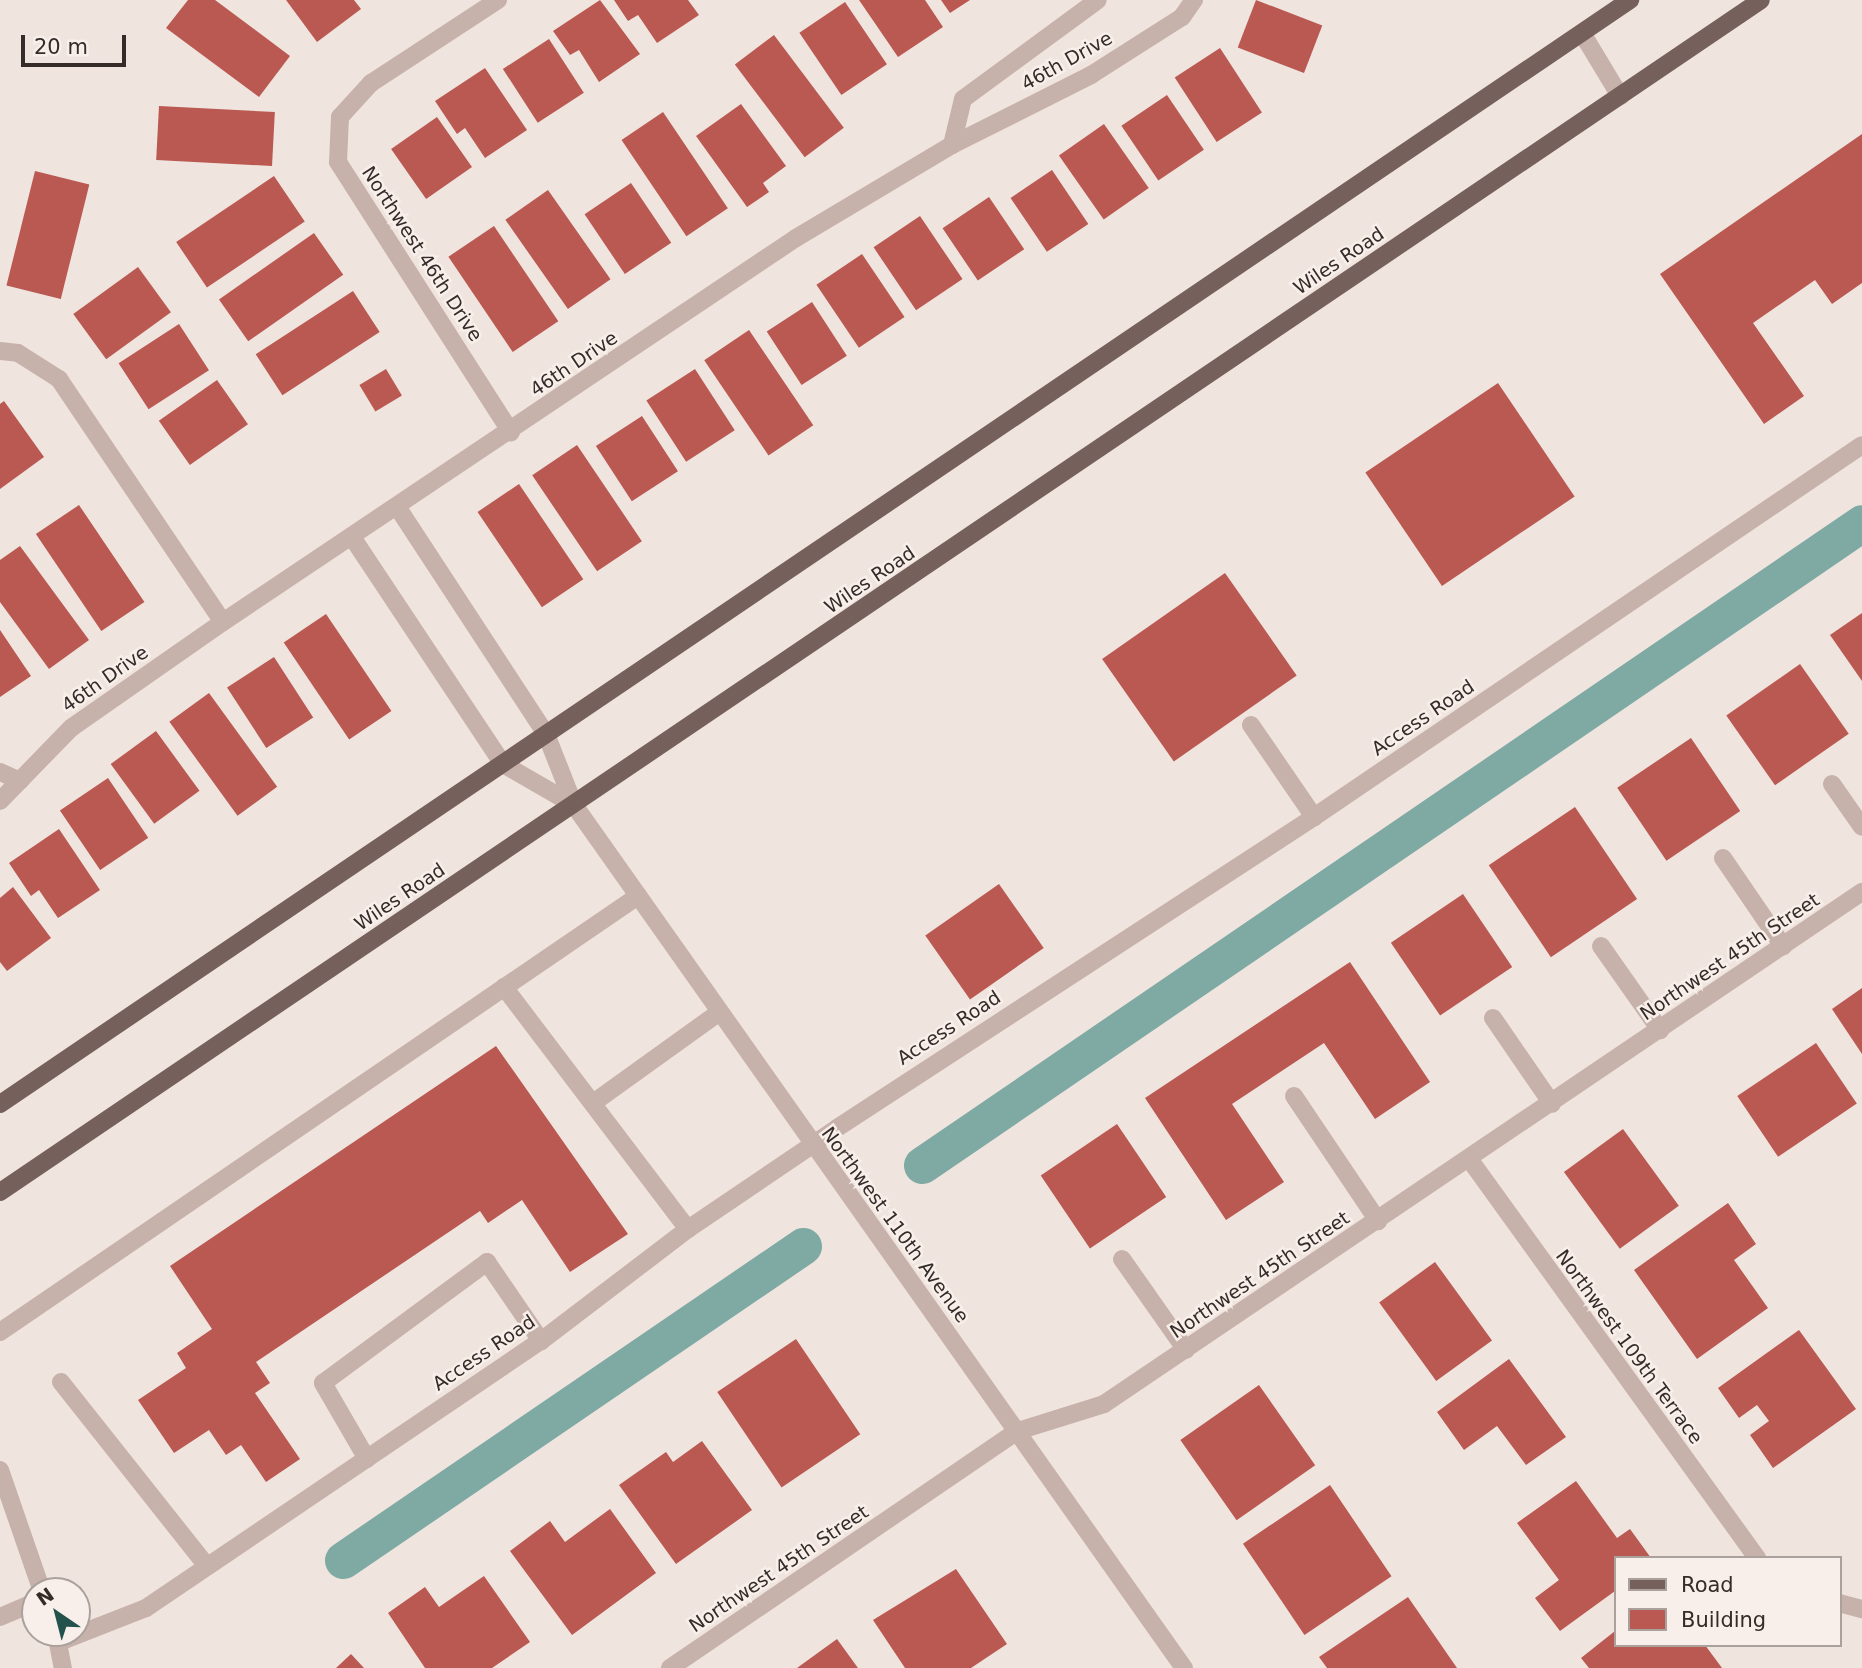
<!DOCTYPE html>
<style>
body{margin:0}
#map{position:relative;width:1862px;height:1668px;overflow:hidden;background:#f0e4de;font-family:"DejaVu Sans",sans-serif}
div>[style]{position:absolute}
.canal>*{height:37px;margin:-18.5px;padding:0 18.5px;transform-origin:18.5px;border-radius:18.5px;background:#7faaa4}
.building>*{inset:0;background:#ba5852;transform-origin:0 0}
.minor>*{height:18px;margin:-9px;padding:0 9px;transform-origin:9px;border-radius:9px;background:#c7b2ab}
.major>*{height:18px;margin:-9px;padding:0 9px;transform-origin:9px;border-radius:9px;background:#75605c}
span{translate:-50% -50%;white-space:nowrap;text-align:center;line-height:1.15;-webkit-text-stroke:5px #f8efea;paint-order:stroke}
.street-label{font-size:19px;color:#352b29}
.legend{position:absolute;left:1614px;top:1556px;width:228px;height:91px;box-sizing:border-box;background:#f8efea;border:2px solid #aaa19d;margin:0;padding:9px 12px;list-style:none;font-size:21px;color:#352b29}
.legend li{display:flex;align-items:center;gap:14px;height:35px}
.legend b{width:35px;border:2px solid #aaa19d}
.north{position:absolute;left:21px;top:1577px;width:70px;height:70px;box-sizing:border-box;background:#f8efea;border:2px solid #aaa19d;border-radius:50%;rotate:325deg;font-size:19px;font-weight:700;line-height:28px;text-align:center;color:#352b29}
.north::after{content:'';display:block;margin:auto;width:24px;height:32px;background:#23524d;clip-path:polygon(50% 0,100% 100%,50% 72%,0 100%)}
.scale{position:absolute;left:21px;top:35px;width:105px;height:32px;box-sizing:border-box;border:4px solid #352b29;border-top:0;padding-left:9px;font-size:21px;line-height:24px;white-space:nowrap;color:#352b29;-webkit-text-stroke:5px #f8efea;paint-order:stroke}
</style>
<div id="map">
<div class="canal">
<i style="left:922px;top:1165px;width:1138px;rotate:-34.33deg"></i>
<i style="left:343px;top:1560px;width:557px;rotate:-34.32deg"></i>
</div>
<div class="building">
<i style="clip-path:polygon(188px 0,215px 0,290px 56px,259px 97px,166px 28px)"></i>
<i style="clip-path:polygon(286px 0,354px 0,361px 9px,317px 42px)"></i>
<i style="clip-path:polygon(600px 0,640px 54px,599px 82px,579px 50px,570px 55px,553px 31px)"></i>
<i style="clip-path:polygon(614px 0,688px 0,699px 15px,657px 43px,638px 15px,628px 21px)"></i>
<i style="clip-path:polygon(859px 0,925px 0,943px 27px,898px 57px)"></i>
<i style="clip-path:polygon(941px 0,970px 0,950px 13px)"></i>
<i style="left:1256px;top:0;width:71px;height:51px;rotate:21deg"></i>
<i style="left:845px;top:2px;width:75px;height:55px;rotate:56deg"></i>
<i style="left:774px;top:35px;width:116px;height:49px;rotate:53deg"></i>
<i style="left:549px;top:39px;width:64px;height:55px;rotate:57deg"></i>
<i style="left:1220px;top:48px;width:77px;height:54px;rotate:57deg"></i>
<i style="clip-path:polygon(485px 68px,527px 130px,485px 158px,465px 128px,457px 134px,435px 101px)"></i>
<i style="left:1167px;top:95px;width:66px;height:55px;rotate:56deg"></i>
<i style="clip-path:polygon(741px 104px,786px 166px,763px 183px,769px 192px,747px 207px,696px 136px)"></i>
<i style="left:159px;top:106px;width:116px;height:54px;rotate:3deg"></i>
<i style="left:663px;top:112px;width:116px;height:50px;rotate:56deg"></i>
<i style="left:437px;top:117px;width:61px;height:56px;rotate:55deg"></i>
<i style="left:1104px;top:124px;width:78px;height:55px;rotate:55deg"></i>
<i style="clip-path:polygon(1862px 134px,1862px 283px,1832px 304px,1815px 280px,1753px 323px,1804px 396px,1764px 424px,1660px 274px)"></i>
<i style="left:1052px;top:170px;width:65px;height:50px;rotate:56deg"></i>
<i style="left:35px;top:171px;width:56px;height:118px;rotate:14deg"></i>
<i style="left:274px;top:176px;width:55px;height:118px;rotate:56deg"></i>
<i style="left:631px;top:183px;width:72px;height:56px;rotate:56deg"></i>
<i style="left:548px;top:190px;width:109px;height:52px;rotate:55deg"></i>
<i style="left:989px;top:197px;width:63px;height:56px;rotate:56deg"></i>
<i style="left:920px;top:216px;width:76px;height:56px;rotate:56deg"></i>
<i style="left:494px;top:226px;width:115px;height:55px;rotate:56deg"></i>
<i style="left:314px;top:233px;width:51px;height:116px;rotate:55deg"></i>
<i style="left:862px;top:254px;width:76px;height:55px;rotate:56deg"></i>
<i style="left:138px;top:267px;width:56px;height:80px;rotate:54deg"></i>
<i style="left:353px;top:291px;width:49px;height:116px;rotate:57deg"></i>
<i style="left:812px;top:302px;width:64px;height:54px;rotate:57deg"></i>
<i style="left:179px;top:324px;width:55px;height:72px;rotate:57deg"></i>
<i style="left:749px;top:330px;width:115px;height:54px;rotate:56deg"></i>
<i style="left:386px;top:369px;width:31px;height:31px;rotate:59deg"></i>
<i style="left:695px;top:369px;width:73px;height:58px;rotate:57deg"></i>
<i style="left:217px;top:380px;width:54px;height:71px;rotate:55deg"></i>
<i style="left:1498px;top:383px;width:137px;height:160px;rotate:56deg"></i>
<i style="clip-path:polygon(4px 401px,44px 457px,0 489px,0 404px)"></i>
<i style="left:642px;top:416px;width:66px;height:55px;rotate:57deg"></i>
<i style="left:577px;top:445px;width:116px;height:54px;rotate:56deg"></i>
<i style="left:519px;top:484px;width:115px;height:50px;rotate:56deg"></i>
<i style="left:79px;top:505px;width:117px;height:52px;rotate:56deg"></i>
<i style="clip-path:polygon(20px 546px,89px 640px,49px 669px,0 602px,0 560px)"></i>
<i style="left:1225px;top:573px;width:125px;height:150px;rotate:55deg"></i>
<i style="clip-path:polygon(1862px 613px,1862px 681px,1830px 635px)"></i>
<i style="left:326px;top:614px;width:117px;height:51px;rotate:56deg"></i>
<i style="clip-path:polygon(0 630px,31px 676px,0 697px)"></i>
<i style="left:274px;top:657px;width:72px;height:56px;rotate:57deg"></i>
<i style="left:1800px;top:664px;width:85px;height:90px;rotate:55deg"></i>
<i style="left:209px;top:693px;width:116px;height:49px;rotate:54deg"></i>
<i style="left:156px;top:731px;width:74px;height:56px;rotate:54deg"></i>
<i style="left:1691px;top:738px;width:88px;height:89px;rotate:56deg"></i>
<i style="left:108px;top:778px;width:72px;height:58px;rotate:56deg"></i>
<i style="left:1575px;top:807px;width:111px;height:104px;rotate:56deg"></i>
<i style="clip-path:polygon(59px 829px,100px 890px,58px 918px,39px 890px,31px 896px,9px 863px)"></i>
<i style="left:999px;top:884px;width:78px;height:90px;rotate:55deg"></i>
<i style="clip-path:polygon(13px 887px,51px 938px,7px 971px,0 962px,0 898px)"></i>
<i style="left:1463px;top:894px;width:88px;height:87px;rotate:56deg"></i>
<i style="clip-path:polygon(1350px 962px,1430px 1082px,1375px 1119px,1324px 1043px,1232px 1104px,1284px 1182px,1226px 1220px,1145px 1098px)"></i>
<i style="clip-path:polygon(1862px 988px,1862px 1054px,1832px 1009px)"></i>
<i style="left:1816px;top:1043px;width:73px;height:95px;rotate:56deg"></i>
<i style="clip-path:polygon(496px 1046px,628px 1234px,570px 1272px,522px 1200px,488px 1223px,480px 1211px,256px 1362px,270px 1383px,255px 1393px,300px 1459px,266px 1482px,241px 1445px,226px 1455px,209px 1430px,174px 1453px,138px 1400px,186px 1368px,177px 1353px,212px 1329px,170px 1266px)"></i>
<i style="left:1117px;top:1124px;width:88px;height:92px;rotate:56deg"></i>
<i style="left:1623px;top:1129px;width:95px;height:73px;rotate:54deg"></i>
<i style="clip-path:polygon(1728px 1203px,1756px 1244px,1734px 1260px,1768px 1308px,1697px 1359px,1634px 1270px)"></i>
<i style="left:1435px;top:1262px;width:97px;height:69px;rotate:54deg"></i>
<i style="clip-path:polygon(1799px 1330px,1856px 1409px,1773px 1468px,1750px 1435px,1769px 1421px,1757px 1405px,1739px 1418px,1718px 1388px)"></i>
<i style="left:796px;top:1339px;width:115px;height:95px;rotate:56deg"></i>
<i style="clip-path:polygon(1509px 1359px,1566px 1437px,1526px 1465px,1497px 1426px,1464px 1450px,1437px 1412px)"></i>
<i style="left:1259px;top:1385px;width:98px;height:96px;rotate:55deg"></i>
<i style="clip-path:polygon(702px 1441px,752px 1510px,676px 1564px,619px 1485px,666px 1452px,673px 1462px)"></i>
<i style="clip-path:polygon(1576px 1481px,1617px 1538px,1630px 1529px,1651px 1558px,1615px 1558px,1615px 1591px,1560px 1631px,1535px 1598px,1559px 1580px,1517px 1523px)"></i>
<i style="left:1330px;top:1485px;width:110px;height:105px;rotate:56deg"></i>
<i style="clip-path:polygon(610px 1509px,656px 1573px,572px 1635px,510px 1551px,550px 1521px,565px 1542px)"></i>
<i style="clip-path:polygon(956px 1569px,1007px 1644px,971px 1668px,905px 1668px,873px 1620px)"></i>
<i style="clip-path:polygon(484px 1576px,530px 1642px,492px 1668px,425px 1668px,388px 1613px,425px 1587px,439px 1607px)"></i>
<i style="clip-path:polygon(1408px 1597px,1457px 1668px,1327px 1668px,1319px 1657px)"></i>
<i style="clip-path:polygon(1615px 1631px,1615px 1645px,1705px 1645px,1722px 1668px,1589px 1668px,1581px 1658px)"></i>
<i style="clip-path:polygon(837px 1639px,858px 1668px,797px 1668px)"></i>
<i style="clip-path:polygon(351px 1654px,364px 1668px,336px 1668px)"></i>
</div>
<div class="minor">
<i style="left:498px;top:0;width:152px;rotate:146.8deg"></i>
<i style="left:371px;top:83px;width:46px;rotate:132.4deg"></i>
<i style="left:340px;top:117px;width:45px;rotate:92.5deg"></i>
<i style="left:338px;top:162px;width:321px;rotate:57.4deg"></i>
<i style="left:1582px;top:33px;width:74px;rotate:58.9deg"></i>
<i style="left:952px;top:145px;width:47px;rotate:-76.6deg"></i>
<i style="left:963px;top:99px;width:167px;rotate:-36.3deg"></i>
<i style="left:0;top:351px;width:18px;rotate:6deg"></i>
<i style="left:18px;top:353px;width:49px;rotate:32.4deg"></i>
<i style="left:59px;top:379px;width:293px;rotate:56deg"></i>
<i style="left:398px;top:508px;width:270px;rotate:56.8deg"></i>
<i style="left:546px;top:734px;width:76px;rotate:68.5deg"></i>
<i style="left:574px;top:805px;width:1057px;rotate:54.75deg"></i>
<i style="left:352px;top:537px;width:273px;rotate:56.4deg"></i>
<i style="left:503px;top:764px;width:82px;rotate:30deg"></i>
<i style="left:1251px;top:725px;width:112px;rotate:55.6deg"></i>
<i style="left:0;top:772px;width:22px;rotate:24deg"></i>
<i style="left:1832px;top:784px;width:52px;rotate:55.1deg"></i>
<i style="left:0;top:801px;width:102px;rotate:-45.8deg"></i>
<i style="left:71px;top:728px;width:185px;rotate:-34.9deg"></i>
<i style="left:223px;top:622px;width:690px;rotate:-33.83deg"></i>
<i style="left:796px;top:238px;width:182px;rotate:-30.8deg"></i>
<i style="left:952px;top:145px;width:156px;rotate:-26.7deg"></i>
<i style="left:1091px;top:75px;width:108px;rotate:-32.5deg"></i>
<i style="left:1182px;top:17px;width:21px;rotate:-55deg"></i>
<i style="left:1723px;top:858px;width:107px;rotate:55.7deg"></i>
<i style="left:1601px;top:946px;width:103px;rotate:54.9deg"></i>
<i style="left:504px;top:987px;width:304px;rotate:52.8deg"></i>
<i style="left:1493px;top:1018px;width:104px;rotate:55.5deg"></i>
<i style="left:1294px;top:1096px;width:151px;rotate:56.1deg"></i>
<i style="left:593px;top:1103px;width:153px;rotate:-35.7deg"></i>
<i style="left:1470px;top:1160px;width:491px;rotate:54.2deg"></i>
<i style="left:1122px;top:1259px;width:111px;rotate:54.9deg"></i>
<i style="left:0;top:1332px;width:773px;rotate:-34.35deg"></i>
<i style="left:61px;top:1382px;width:235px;rotate:51.6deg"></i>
<i style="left:367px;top:1459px;width:88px;rotate:-120.1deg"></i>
<i style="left:323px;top:1383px;width:204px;rotate:-36.4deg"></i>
<i style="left:487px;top:1262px;width:96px;rotate:55.6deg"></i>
<i style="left:0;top:1470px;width:128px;rotate:70.9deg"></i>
<i style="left:1839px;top:1603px;width:24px;rotate:15deg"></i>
<i style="left:0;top:1617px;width:38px;rotate:-23deg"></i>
<i style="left:56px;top:1633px;width:36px;rotate:79deg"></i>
<i style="left:59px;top:1642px;width:93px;rotate:-21.3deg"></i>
<i style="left:146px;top:1608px;width:477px;rotate:-34.1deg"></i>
<i style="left:541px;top:1341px;width:185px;rotate:-37.3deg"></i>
<i style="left:688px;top:1229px;width:180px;rotate:-34.1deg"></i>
<i style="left:837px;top:1128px;width:569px;rotate:-33.1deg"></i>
<i style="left:1314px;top:817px;width:662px;rotate:-34.17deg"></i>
<i style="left:670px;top:1668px;width:421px;rotate:-34.3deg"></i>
<i style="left:1018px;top:1431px;width:90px;rotate:-17.4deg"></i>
<i style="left:1104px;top:1404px;width:915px;rotate:-34.04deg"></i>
</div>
<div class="major">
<i style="left:0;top:1104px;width:1969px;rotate:-34.11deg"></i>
<i style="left:0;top:1192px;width:2126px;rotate:-34.09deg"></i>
</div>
<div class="street-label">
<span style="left:1067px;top:61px;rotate:-29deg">46th Drive</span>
<span style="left:422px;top:254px;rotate:57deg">Northwest 46th Drive</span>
<span style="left:1339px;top:261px;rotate:-34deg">Wiles Road</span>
<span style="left:574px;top:364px;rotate:-34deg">46th Drive</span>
<span style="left:870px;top:580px;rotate:-34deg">Wiles Road</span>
<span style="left:105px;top:679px;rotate:-35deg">46th Drive</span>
<span style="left:1423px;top:718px;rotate:-34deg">Access Road</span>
<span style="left:400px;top:897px;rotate:-34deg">Wiles Road</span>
<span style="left:1730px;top:957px;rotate:-34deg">Northwest 45th Street</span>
<span style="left:949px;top:1028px;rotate:-33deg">Access Road</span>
<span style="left:895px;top:1225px;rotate:54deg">Northwest 110th Avenue</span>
<span style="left:1260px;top:1275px;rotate:-34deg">Northwest 45th Street</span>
<span style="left:1629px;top:1347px;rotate:54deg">Northwest 109th Terrace</span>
<span style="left:484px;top:1353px;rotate:-34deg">Access Road</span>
<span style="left:779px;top:1569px;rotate:-34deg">Northwest 45th Street</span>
</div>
<ul class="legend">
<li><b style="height:9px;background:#75605c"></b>Road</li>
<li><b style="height:19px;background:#ba5852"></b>Building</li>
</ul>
<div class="north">N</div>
<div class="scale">20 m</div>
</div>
